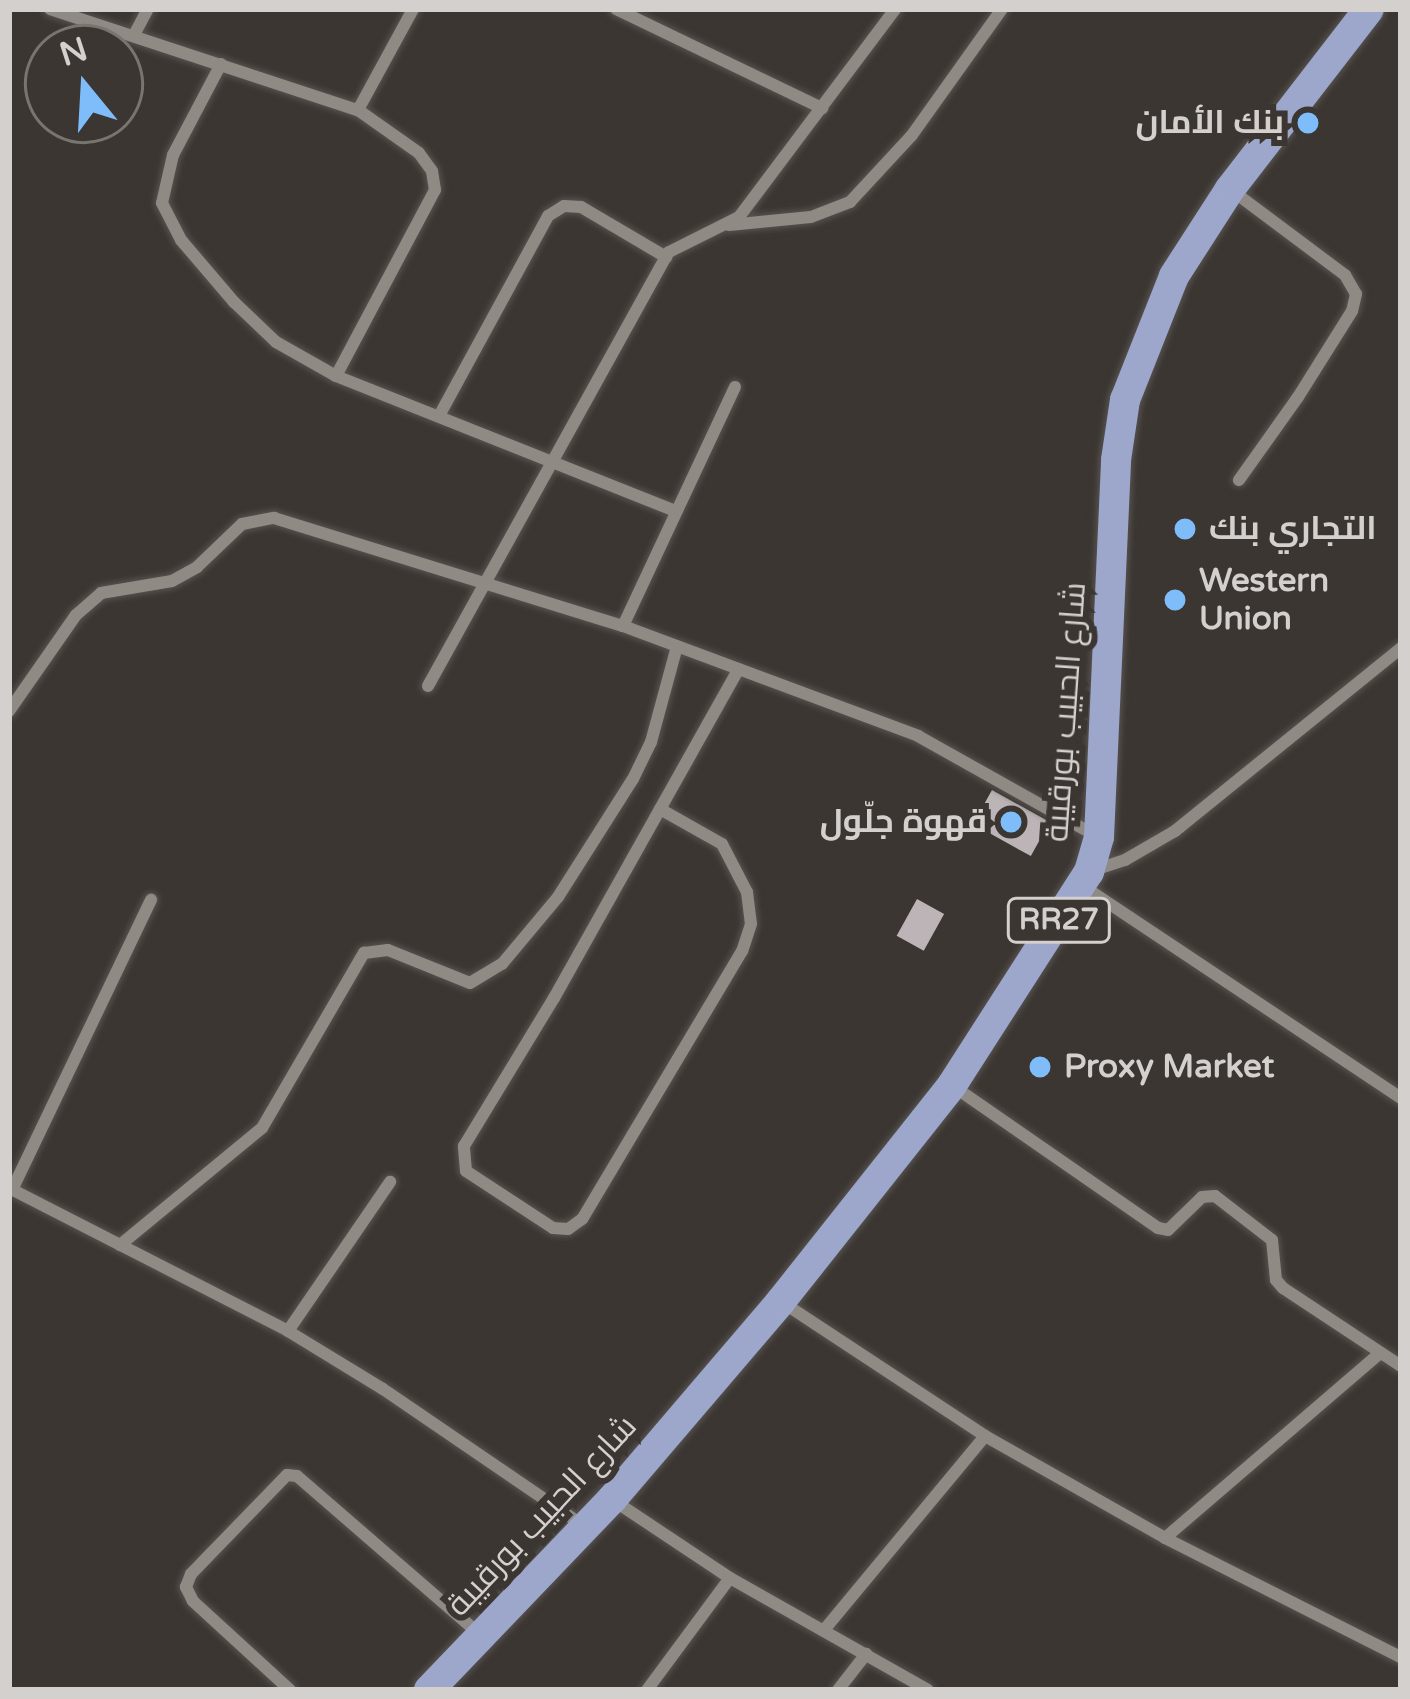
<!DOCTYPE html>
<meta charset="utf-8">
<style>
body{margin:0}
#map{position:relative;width:1410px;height:1699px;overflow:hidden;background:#3b3632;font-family:"Varela Round",Cairo,sans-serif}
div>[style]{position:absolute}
.building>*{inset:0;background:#bcb4b6;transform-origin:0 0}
.roads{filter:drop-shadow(0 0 3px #575350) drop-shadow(0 0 3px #575350)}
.minor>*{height:12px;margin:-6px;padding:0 6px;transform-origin:6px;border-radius:6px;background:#908a85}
.primary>*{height:30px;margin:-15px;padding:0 15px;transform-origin:15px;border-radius:15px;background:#9da7cc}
.dots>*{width:33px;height:33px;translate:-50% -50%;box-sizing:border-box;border:6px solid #3b3632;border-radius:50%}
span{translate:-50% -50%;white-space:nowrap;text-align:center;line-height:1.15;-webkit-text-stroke:12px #3b3632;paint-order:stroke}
.shield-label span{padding:3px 9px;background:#3b3632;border:3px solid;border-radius:9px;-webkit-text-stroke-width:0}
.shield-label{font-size:30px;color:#d4d0ce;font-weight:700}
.poi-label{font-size:33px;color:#d4d0ce;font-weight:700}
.right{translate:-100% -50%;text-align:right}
.left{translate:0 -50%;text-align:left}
.street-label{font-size:33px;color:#d4d0ce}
.frame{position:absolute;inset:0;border:12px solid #d4d0ce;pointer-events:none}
.north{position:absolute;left:24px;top:24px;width:120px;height:120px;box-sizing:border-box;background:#3b3632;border:3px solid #787470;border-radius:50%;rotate:342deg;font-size:33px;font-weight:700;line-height:48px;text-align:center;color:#d4d0ce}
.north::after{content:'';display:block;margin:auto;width:42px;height:54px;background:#7fbdfa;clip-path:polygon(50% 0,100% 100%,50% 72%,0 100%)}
</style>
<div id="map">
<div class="building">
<i style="left:992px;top:790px;width:66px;height:39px;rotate:29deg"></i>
<i style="left:917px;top:899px;width:31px;height:42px;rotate:29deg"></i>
</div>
<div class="roads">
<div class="minor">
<i style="left:50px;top:9px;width:324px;rotate:18.2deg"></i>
<i style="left:358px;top:110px;width:115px;rotate:-61.4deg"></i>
<i style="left:616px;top:9px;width:229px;rotate:25.7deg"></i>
<i style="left:134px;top:35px;width:30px;rotate:-62deg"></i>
<i style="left:221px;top:64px;width:103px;rotate:117.8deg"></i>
<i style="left:173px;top:155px;width:49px;rotate:102.9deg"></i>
<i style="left:162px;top:203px;width:42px;rotate:62.8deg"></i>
<i style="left:181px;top:240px;width:82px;rotate:49.5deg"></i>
<i style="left:234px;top:302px;width:58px;rotate:43.6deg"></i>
<i style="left:276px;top:342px;width:69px;rotate:29.5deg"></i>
<i style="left:336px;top:376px;width:365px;rotate:21.7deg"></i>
<i style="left:1230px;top:189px;width:144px;rotate:36.8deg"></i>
<i style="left:1345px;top:275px;width:22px;rotate:60deg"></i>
<i style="left:1356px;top:294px;width:17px;rotate:103deg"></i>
<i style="left:1352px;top:311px;width:102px;rotate:122.1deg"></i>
<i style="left:1298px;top:397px;width:102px;rotate:125.4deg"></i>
<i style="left:729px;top:225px;width:82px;rotate:-5.6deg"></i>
<i style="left:811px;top:217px;width:42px;rotate:-21deg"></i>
<i style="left:850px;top:202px;width:91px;rotate:-47.2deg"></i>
<i style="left:912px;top:135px;width:155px;rotate:-54.5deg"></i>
<i style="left:336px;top:376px;width:211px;rotate:-62deg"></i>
<i style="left:435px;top:190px;width:19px;rotate:-99deg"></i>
<i style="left:432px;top:171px;width:22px;rotate:-126deg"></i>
<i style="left:419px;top:153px;width:75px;rotate:-144.8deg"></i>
<i style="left:439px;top:416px;width:228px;rotate:-61.4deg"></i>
<i style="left:548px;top:216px;width:19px;rotate:-32deg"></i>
<i style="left:564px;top:206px;width:17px;rotate:3deg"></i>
<i style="left:581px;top:207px;width:99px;rotate:30.5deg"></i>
<i style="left:623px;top:626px;width:264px;rotate:-64.9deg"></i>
<i style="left:428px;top:686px;width:496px;rotate:-61deg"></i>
<i style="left:669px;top:252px;width:78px;rotate:-26.6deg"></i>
<i style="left:739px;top:217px;width:260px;rotate:-53.1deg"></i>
<i style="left:9px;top:711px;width:117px;rotate:-55.1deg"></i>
<i style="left:76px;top:615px;width:33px;rotate:-41deg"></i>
<i style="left:101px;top:593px;width:72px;rotate:-9.6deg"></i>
<i style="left:172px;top:581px;width:29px;rotate:-29deg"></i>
<i style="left:197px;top:567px;width:62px;rotate:-43.7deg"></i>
<i style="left:242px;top:524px;width:33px;rotate:-11deg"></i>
<i style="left:274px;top:518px;width:365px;rotate:17.2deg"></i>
<i style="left:623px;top:626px;width:315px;rotate:20.4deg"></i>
<i style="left:918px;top:736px;width:206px;rotate:29.3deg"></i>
<i style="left:660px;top:809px;width:71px;rotate:29.4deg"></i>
<i style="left:722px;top:844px;width:54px;rotate:62.5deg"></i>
<i style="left:747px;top:892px;width:32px;rotate:83deg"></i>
<i style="left:751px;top:924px;width:28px;rotate:108deg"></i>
<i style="left:742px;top:951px;width:312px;rotate:120.8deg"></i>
<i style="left:582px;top:1219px;width:17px;rotate:144deg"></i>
<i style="left:568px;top:1229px;width:15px;rotate:-176deg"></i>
<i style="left:553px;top:1228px;width:104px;rotate:-146.8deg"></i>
<i style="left:466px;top:1171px;width:25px;rotate:-95deg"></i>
<i style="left:464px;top:1146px;width:173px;rotate:-58.7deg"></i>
<i style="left:554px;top:998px;width:377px;rotate:-60.7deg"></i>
<i style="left:1091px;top:871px;width:36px;rotate:-18deg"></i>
<i style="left:1125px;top:860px;width:58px;rotate:-30.1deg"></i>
<i style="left:1175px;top:831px;width:291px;rotate:-39deg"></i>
<i style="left:1083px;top:886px;width:382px;rotate:33.7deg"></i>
<i style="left:953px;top:1086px;width:249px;rotate:34.7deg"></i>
<i style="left:1158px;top:1228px;width:10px;rotate:11deg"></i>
<i style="left:1168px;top:1230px;width:47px;rotate:-44.1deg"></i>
<i style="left:1202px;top:1197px;width:13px;rotate:-4deg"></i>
<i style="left:1215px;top:1196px;width:72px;rotate:37.7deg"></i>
<i style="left:1272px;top:1240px;width:40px;rotate:84.3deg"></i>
<i style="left:1276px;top:1280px;width:11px;rotate:49deg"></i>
<i style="left:1283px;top:1288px;width:141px;rotate:33.5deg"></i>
<i style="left:9px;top:1188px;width:314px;rotate:27.1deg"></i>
<i style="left:288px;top:1331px;width:111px;rotate:31.4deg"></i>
<i style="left:383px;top:1389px;width:245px;rotate:34.3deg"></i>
<i style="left:12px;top:1190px;width:322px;rotate:-64.4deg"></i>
<i style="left:120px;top:1245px;width:184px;rotate:-39.5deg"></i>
<i style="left:262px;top:1128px;width:203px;rotate:-59.8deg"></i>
<i style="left:364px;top:953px;width:24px;rotate:-7deg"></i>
<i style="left:388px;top:950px;width:88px;rotate:21.9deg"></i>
<i style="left:470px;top:983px;width:37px;rotate:-31deg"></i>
<i style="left:502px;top:964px;width:87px;rotate:-50.1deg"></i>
<i style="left:558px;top:897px;width:140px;rotate:-57.6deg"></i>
<i style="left:633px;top:779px;width:41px;rotate:-64.1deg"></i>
<i style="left:651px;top:742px;width:99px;rotate:-74.8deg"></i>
<i style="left:782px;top:1302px;width:243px;rotate:33.4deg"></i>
<i style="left:985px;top:1436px;width:207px;rotate:29.5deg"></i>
<i style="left:1165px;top:1538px;width:264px;rotate:26.8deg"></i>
<i style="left:288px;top:1331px;width:181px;rotate:-55.6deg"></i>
<i style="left:613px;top:1500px;width:141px;rotate:33.7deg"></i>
<i style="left:730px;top:1578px;width:227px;rotate:29.5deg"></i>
<i style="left:1165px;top:1538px;width:282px;rotate:-40.7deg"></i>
<i style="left:824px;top:1630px;width:252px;rotate:-50.3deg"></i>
<i style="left:290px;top:1690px;width:132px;rotate:-137.5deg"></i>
<i style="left:193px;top:1601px;width:16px;rotate:-117deg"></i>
<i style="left:186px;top:1587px;width:14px;rotate:-69deg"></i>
<i style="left:191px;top:1574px;width:138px;rotate:-45.9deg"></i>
<i style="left:287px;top:1475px;width:10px;rotate:6deg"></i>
<i style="left:297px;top:1476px;width:240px;rotate:40.9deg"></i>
<i style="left:647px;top:1690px;width:139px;rotate:-53.5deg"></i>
<i style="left:838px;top:1690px;width:46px;rotate:-52.1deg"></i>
</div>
<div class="primary">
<i style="left:429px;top:1690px;width:265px;rotate:-46.2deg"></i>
<i style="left:612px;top:1499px;width:260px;rotate:-49.5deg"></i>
<i style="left:781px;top:1301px;width:275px;rotate:-51.6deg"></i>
<i style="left:952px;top:1085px;width:253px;rotate:-57.3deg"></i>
<i style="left:1089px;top:872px;width:36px;rotate:-74deg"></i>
<i style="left:1099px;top:837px;width:377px;rotate:-87.4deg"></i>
<i style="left:1116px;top:460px;width:61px;rotate:-81.5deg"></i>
<i style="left:1125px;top:400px;width:133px;rotate:-68.4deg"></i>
<i style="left:1174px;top:276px;width:103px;rotate:-57.2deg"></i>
<i style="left:1230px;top:189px;width:227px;rotate:-52.3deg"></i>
</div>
</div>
<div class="dots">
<i style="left:1308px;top:123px;background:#7fbdfa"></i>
<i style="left:1185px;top:529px;background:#7fbdfa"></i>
<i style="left:1175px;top:600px;background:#7fbdfa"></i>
<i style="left:1011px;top:822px;background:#7fbdfa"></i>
<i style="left:1040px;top:1067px;background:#7fbdfa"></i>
</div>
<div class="shield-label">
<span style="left:1059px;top:920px">RR27</span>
</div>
<div class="poi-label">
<span class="right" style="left:1284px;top:123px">بنك الأمان</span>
<span class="left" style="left:1209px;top:529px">التجاري بنك</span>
<span class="left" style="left:1199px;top:600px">Western<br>Union</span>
<span class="right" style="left:987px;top:822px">قهوة جلّول</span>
<span class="left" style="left:1064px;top:1067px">Proxy Market</span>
</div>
<div class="street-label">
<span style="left:1066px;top:712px;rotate:-86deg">شارع الحبيب بورقيبة</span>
<span style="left:542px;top:1516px;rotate:-47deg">شارع الحبيب بورقيبة</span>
</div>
<div class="frame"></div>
<div class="north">N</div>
</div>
